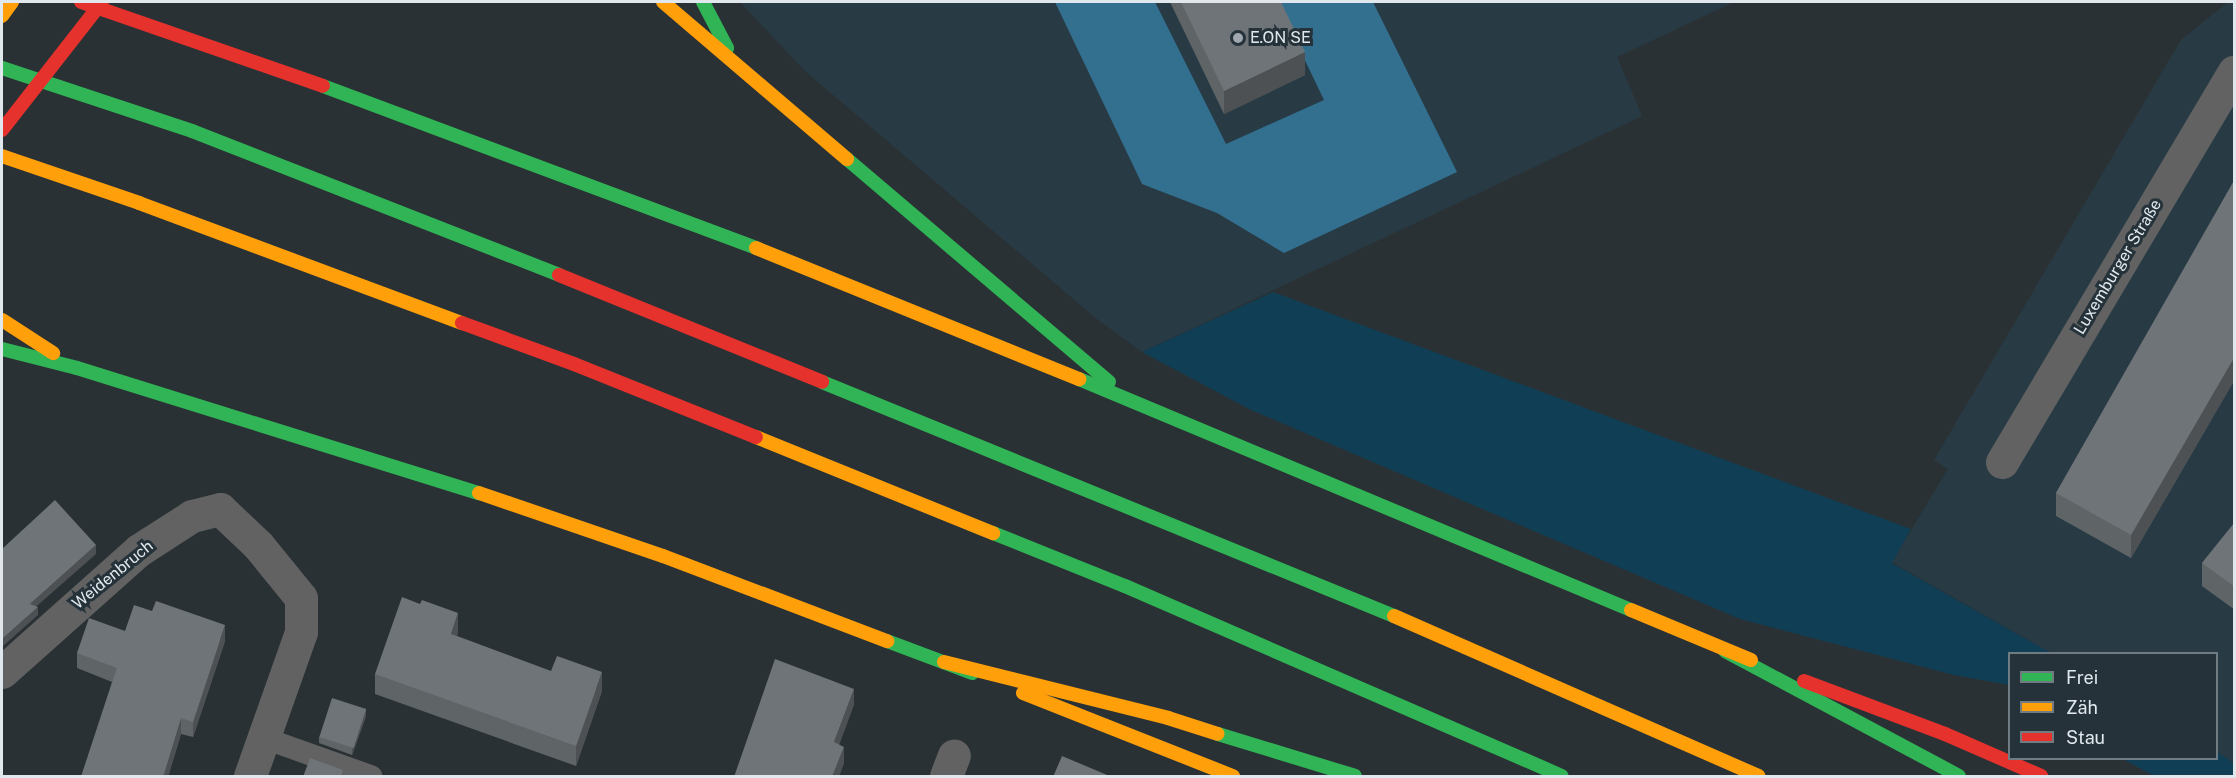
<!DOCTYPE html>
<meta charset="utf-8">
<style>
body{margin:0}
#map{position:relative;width:2236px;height:778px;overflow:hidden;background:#2a3135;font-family:"Public Sans",sans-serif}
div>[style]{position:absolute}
.built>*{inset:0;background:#283b45}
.green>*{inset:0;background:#103f55}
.water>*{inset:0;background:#337090}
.lane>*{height:22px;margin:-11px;padding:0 11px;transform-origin:11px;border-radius:11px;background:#616261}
.street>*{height:33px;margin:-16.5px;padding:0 16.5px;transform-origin:16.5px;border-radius:16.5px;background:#616261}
.fast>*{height:14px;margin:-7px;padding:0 7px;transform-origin:7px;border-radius:7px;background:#30b455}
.slow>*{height:14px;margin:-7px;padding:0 7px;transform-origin:7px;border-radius:7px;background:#ff9f0a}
.jam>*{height:14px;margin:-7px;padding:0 7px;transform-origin:7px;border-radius:7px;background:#e5322d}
.wall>*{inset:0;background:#5f6467}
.shaded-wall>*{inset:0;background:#4d5154}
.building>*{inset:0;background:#6e7478;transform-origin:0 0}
.dots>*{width:16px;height:16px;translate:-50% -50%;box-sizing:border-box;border:3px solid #25323a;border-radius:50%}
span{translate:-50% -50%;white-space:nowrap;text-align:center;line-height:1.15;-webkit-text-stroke:6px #25323a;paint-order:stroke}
.poi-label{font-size:16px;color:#e0e8ed}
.left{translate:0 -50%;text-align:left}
.street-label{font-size:16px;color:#e0e8ed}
.frame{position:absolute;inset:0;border:3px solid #e0e8ed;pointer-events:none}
.legend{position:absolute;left:2008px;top:652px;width:210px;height:108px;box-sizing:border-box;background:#25323a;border:2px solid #707b82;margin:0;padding:8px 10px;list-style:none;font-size:18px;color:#e0e8ed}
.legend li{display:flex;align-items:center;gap:12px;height:30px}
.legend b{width:30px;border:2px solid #707b82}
</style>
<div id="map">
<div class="built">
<i style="clip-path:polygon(740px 2px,1734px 2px,1617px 57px,1642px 116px,1142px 352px,1097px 319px,805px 71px)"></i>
<i style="clip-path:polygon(2228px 2px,2234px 2px,2234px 763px,2217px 752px,2216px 654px,2051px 653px,1892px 562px,1948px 469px,1934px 460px,2181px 40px)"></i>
</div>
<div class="green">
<i style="clip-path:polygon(1273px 292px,1911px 529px,1892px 563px,2051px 653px,2010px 654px,2009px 685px,1954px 675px,1740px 619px,1251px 410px,1142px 352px)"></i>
<i style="clip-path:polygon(2217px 752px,2234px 763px,2234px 776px,2154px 776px,2123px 759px,2216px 758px)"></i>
</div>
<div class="water">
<i style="clip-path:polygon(1055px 2px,1155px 2px,1226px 144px,1324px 100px,1277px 2px,1373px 2px,1457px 172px,1284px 253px,1217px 213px,1142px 184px)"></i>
</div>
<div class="lane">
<i style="left:264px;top:738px;width:114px;rotate:19.6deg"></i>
</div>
<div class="street">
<i style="left:2002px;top:462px;width:454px;rotate:-59.3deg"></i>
<i style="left:2px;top:672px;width:183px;rotate:-41.7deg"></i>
<i style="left:139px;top:550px;width:63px;rotate:-32.7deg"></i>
<i style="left:192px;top:516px;width:29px;rotate:-14deg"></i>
<i style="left:220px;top:509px;width:52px;rotate:43.5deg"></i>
<i style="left:258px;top:545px;width:68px;rotate:50.9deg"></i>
<i style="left:301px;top:598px;width:34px;rotate:90deg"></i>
<i style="left:301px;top:632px;width:153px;rotate:109.5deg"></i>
<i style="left:946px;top:776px;width:22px;rotate:-69deg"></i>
</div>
<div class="fast">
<i style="left:703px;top:2px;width:52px;rotate:62.4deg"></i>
<i style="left:2px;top:68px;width:200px;rotate:18.3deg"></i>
<i style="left:192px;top:131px;width:394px;rotate:21.4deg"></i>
<i style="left:323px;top:86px;width:462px;rotate:20.5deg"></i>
<i style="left:847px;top:159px;width:344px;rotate:40.4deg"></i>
<i style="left:2px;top:349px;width:77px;rotate:14.2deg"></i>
<i style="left:77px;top:368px;width:421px;rotate:17.3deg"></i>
<i style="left:1079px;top:379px;width:598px;rotate:22.71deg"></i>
<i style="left:822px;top:382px;width:618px;rotate:22.25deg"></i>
<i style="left:993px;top:533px;width:142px;rotate:21.9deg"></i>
<i style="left:1125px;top:586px;width:476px;rotate:23.5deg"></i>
<i style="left:887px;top:641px;width:91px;rotate:20.6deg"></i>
<i style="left:1725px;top:651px;width:265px;rotate:28.1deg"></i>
<i style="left:1218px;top:734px;width:143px;rotate:17deg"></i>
</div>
<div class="slow">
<i style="left:663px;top:2px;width:242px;rotate:40.5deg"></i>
<i style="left:2px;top:16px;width:17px;rotate:-54deg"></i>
<i style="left:2px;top:156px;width:145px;rotate:18.9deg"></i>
<i style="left:139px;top:203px;width:345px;rotate:20.4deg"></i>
<i style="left:756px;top:248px;width:349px;rotate:22.1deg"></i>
<i style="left:2px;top:320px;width:61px;rotate:32.9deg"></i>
<i style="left:756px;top:437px;width:256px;rotate:22.1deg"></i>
<i style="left:479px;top:493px;width:194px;rotate:18.9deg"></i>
<i style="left:663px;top:556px;width:240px;rotate:20.8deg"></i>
<i style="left:1631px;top:610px;width:130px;rotate:22.6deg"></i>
<i style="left:1394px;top:616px;width:398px;rotate:23.7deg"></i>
<i style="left:944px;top:662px;width:231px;rotate:14deg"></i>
<i style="left:1168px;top:718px;width:52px;rotate:17.7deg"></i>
<i style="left:1023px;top:693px;width:226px;rotate:21.6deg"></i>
</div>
<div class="jam">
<i style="left:81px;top:2px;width:256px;rotate:19.1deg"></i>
<i style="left:2px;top:130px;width:162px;rotate:-52deg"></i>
<i style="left:559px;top:275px;width:284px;rotate:22.1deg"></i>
<i style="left:462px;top:323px;width:119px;rotate:20.1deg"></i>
<i style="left:574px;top:364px;width:196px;rotate:21.9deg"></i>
<i style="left:1804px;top:681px;width:151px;rotate:20.6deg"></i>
<i style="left:1945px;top:734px;width:105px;rotate:23.6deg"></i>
</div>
<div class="wall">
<i style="clip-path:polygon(1170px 2px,1281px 2px,1305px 75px,1224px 114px)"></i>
<i style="clip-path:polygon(2235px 179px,2235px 379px,2131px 558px,2056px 516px,2056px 493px)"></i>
<i style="clip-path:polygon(2235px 522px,2235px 610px,2202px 586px,2202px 563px)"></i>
<i style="clip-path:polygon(125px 631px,225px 641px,193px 737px,181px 734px,168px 777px,81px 777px,112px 682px,77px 668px,77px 653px)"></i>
<i style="clip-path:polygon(458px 632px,457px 636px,602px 691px,576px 766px,375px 694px,375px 674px)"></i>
<i style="clip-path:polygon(366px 716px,352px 755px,319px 743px,319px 737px)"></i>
</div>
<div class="shaded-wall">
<i style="clip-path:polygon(1305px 52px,1305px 75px,1224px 114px,1224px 91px)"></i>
<i style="clip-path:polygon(2235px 356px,2235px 379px,2131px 558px,2131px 535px)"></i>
<i style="clip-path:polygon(96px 545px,96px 554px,30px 612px,30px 604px)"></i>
<i style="clip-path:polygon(38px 607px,38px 615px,2px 647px,2px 639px)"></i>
<i style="clip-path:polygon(458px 613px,458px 632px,451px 653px,451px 634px)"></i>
<i style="clip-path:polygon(225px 625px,225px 641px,193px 737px,193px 722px)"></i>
<i style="clip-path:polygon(602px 672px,602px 691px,576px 766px,576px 746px)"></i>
<i style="clip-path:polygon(854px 689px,854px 705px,834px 759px,834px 742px)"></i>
<i style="clip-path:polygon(366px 709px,366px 716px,352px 755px,352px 749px)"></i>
<i style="clip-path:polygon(181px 718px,181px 734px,168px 777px,163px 777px)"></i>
<i style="clip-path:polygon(844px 747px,844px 763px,839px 777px,832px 777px)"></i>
</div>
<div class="building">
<i style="clip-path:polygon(1181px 2px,1281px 2px,1305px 52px,1224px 91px)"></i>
<i style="clip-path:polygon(2235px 179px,2235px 356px,2131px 535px,2056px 493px)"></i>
<i style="clip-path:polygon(55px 500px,96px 545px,30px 604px,38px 607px,2px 639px,2px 549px)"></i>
<i style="clip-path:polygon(2235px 522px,2235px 587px,2202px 563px)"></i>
<i style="clip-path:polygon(402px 597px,420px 604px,422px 600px,458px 613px,451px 634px,551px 671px,557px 656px,602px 672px,576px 746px,375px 674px)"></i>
<i style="clip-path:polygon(156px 601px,225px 625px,193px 722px,181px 718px,163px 777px,81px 777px,117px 668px,77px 653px,89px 618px,125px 631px,134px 605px,152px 611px)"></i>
<i style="clip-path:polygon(775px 659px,854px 689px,834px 742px,844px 747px,832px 777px,734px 777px)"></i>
<i style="left:332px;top:698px;width:36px;height:41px;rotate:18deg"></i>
<i style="clip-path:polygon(1062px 756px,1112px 777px,1053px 777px)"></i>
<i style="clip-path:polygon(310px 758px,343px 770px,341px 777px,303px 777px)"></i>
</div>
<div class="dots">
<i style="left:1238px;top:38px;background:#a0a8ad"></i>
</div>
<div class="poi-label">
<span class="left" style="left:1250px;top:38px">E.ON SE</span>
</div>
<div class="street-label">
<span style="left:2118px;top:267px;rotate:-59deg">Luxemburger Straße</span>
<span style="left:113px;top:575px;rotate:-39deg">Weidenbruch</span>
</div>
<div class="frame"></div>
<ul class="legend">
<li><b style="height:8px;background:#30b455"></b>Frei</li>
<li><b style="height:8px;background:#ff9f0a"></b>Zäh</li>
<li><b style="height:8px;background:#e5322d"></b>Stau</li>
</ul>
</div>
